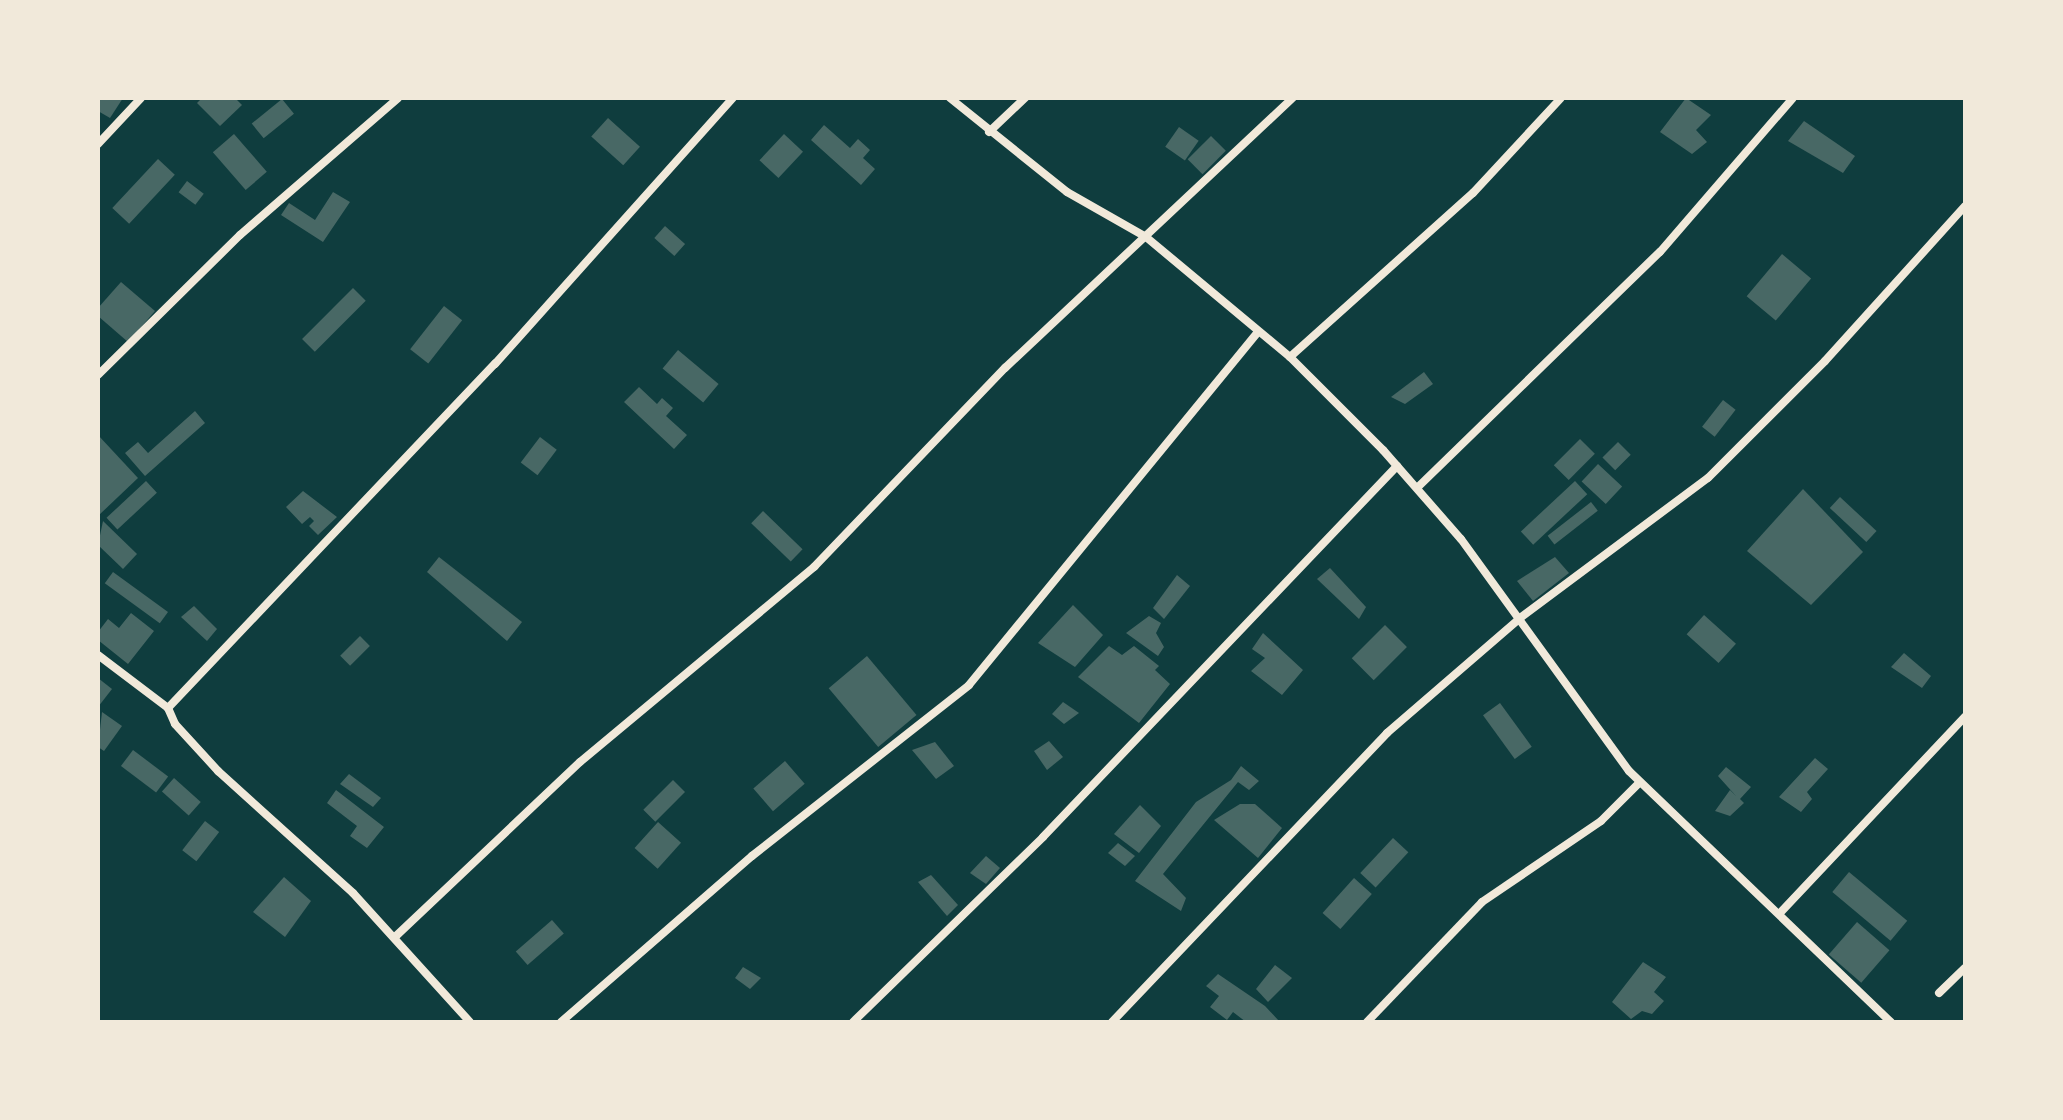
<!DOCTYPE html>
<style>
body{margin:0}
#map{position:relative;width:2063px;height:1120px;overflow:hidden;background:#0f3d3e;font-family:"Public Sans",sans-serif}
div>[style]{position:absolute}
.building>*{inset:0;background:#486865;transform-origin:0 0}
.minor>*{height:8px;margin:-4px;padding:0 4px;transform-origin:4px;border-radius:4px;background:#f1e9da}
span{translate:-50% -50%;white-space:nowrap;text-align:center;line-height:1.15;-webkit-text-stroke:8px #f1e9da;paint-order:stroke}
.frame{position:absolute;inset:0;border:100px solid #f1e9da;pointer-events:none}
</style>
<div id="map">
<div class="building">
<i style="clip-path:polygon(100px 98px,123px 98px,110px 118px,98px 111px)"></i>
<i style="clip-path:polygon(202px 98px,235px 98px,242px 105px,220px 126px,197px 103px)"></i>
<i style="clip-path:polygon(1686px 98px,1711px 115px,1696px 130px,1707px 142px,1692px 154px,1660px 132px)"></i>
<i style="left:282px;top:99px;width:19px;height:39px;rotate:51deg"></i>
<i style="left:608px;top:118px;width:43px;height:25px;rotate:42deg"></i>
<i style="clip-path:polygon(1804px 121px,1855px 156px,1843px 173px,1788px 141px)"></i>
<i style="clip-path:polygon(824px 125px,850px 148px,858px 139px,870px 150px,863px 158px,875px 169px,861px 185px,811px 140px)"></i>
<i style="left:1179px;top:127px;width:24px;height:24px;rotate:35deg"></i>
<i style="left:234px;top:134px;width:50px;height:28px;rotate:49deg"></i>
<i style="left:784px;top:134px;width:26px;height:36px;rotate:43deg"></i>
<i style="left:1211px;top:136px;width:21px;height:33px;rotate:45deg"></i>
<i style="left:158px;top:159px;width:23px;height:67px;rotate:43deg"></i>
<i style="left:187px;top:181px;width:21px;height:14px;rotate:37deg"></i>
<i style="clip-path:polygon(333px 192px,350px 202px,323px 242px,281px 215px,289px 203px,315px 220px)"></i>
<i style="left:665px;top:226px;width:27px;height:16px;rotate:42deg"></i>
<i style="left:1782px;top:254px;width:38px;height:55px;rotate:40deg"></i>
<i style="clip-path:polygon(121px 282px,155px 311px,128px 342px,98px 316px,98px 308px)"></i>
<i style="left:353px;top:288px;width:18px;height:72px;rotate:45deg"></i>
<i style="left:444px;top:306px;width:23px;height:55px;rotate:38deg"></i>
<i style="left:678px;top:350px;width:53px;height:24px;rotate:40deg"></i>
<i style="clip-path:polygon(1424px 372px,1433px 384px,1405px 404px,1391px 397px)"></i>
<i style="clip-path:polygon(639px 387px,657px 404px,662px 398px,673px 408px,666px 416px,687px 435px,674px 449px,624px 402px)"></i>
<i style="left:1723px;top:400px;width:16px;height:34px;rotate:38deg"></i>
<i style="clip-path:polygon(195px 411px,205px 423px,145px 476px,125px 453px,138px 442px,148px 453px)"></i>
<i style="clip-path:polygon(98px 435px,138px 478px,98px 516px)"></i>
<i style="left:540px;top:437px;width:21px;height:32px;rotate:37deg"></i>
<i style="left:1580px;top:439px;width:21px;height:37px;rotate:45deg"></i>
<i style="left:1618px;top:442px;width:18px;height:22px;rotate:45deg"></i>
<i style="left:1598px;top:464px;width:33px;height:24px;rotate:43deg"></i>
<i style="left:146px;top:481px;width:16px;height:54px;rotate:47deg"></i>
<i style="left:1575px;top:481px;width:18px;height:74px;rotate:47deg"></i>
<i style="clip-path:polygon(1803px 489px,1863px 552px,1811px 605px,1747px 551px)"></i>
<i style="clip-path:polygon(303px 491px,337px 517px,318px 535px,309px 526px,314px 521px,310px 517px,302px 524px,286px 507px)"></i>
<i style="left:1840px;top:497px;width:50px;height:15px;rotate:43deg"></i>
<i style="left:1591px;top:502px;width:11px;height:55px;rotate:52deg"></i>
<i style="left:763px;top:511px;width:55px;height:17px;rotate:44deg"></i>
<i style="clip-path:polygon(103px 521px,137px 554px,123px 569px,98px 545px)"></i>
<i style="clip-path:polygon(439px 557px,522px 622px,507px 641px,427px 572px)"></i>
<i style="clip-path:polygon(1555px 557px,1569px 573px,1533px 601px,1517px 581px)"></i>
<i style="clip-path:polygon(1330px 568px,1366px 607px,1359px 619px,1317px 579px)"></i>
<i style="left:113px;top:572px;width:68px;height:14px;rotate:36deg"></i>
<i style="clip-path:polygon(1177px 575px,1190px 586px,1164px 619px,1153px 608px)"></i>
<i style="clip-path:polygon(1073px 605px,1103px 635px,1075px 667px,1038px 643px)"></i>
<i style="clip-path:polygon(194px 606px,217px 629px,207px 641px,181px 617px)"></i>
<i style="clip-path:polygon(131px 613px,154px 631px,128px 664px,98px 640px,98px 632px,108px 619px,119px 628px)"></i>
<i style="left:1704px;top:615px;width:43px;height:26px;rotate:42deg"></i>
<i style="clip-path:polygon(1149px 616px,1161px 623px,1156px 633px,1164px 647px,1158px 656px,1126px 633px)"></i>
<i style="left:1385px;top:625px;width:31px;height:47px;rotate:45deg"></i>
<i style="clip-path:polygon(1263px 633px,1303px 670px,1282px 695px,1251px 671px,1265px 658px,1252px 649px)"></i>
<i style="left:360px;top:636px;width:14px;height:28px;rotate:45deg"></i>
<i style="clip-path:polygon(1109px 646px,1122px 655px,1134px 646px,1159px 666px,1155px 670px,1170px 684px,1139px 723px,1078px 677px)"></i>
<i style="clip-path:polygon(1904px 653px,1931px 676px,1922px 688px,1891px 667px)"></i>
<i style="left:867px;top:656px;width:77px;height:50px;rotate:50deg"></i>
<i style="clip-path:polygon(98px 678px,112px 689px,98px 707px)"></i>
<i style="clip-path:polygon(1063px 702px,1079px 713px,1064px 724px,1052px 714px)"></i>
<i style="left:1500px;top:703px;width:54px;height:21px;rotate:54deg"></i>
<i style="clip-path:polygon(102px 712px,122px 726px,104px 751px,98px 747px)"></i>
<i style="clip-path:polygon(1049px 741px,1063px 757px,1047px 770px,1034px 751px)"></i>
<i style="clip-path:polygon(935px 742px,954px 766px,936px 779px,912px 750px)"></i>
<i style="left:133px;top:750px;width:44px;height:20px;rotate:37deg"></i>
<i style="clip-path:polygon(1815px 758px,1828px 769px,1807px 792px,1812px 799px,1801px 812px,1779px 797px)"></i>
<i style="left:785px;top:761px;width:30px;height:42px;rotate:49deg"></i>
<i style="clip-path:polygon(1241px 766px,1259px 781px,1249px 790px,1238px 782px,1163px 874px,1186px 898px,1181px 911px,1135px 881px,1196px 802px,1231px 780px)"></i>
<i style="clip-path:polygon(1726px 767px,1751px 787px,1740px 799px,1744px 803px,1730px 816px,1715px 811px,1730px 790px,1736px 796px,1718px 776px)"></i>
<i style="clip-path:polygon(349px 774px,381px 798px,373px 807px,340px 784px)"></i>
<i style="left:174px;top:778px;width:36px;height:18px;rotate:42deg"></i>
<i style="left:673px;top:780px;width:17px;height:42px;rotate:45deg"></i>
<i style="clip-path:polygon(336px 790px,384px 827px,367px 848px,350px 836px,357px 826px,327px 803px)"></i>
<i style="clip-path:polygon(1240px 804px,1255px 804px,1282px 828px,1258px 858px,1214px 820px)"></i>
<i style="clip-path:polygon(1140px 805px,1161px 826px,1139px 853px,1114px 834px)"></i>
<i style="left:205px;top:821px;width:18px;height:37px;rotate:38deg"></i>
<i style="left:658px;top:822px;width:31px;height:35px;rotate:42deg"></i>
<i style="left:1393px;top:838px;width:21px;height:48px;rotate:43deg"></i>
<i style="clip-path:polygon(1118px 843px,1135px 856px,1125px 866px,1108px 853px)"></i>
<i style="clip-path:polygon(986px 856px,1000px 868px,986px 884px,970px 873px)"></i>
<i style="left:1849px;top:872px;width:76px;height:26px;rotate:40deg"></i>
<i style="clip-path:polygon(931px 875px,958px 905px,947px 916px,918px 882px)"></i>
<i style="clip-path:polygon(284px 877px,311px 901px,285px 937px,253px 912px)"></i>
<i style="left:1354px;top:878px;width:24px;height:47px;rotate:42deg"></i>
<i style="left:552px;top:920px;width:18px;height:48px;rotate:49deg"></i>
<i style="left:1857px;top:922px;width:43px;height:43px;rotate:41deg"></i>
<i style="clip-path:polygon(1643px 962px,1666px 977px,1654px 992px,1664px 1001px,1652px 1014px,1642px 1011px,1631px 1019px,1612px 1002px)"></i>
<i style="clip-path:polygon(1275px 965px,1292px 978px,1268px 1002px,1256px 989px)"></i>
<i style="clip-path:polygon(743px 967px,761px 978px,750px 989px,735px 978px)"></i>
<i style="clip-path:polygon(1218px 974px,1265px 1006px,1280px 1022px,1246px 1022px,1233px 1012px,1227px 1020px,1210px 1007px,1219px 996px,1206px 986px)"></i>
</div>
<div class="minor">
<i style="left:950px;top:98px;width:150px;rotate:38.8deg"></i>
<i style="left:1067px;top:192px;width:91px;rotate:29.7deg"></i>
<i style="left:1146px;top:237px;width:187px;rotate:39.8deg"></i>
<i style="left:1290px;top:357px;width:132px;rotate:45deg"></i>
<i style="left:1383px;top:450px;width:118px;rotate:48.8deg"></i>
<i style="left:1461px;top:539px;width:286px;rotate:54.1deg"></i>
<i style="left:1629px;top:771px;width:363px;rotate:43.8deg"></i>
<i style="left:989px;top:132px;width:50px;rotate:-43.4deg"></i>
<i style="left:98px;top:144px;width:63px;rotate:-46.9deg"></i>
<i style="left:1290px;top:357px;width:246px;rotate:-41.9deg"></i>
<i style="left:1473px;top:193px;width:129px;rotate:-47.2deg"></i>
<i style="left:98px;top:375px;width:199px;rotate:-44.6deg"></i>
<i style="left:240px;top:235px;width:209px;rotate:-40.9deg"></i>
<i style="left:1418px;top:487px;width:337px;rotate:-44.2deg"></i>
<i style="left:1660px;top:252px;width:203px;rotate:-49.2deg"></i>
<i style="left:98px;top:655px;width:88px;rotate:37.1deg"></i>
<i style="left:168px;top:708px;width:17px;rotate:66deg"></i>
<i style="left:175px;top:724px;width:64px;rotate:47.5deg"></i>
<i style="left:218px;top:771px;width:182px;rotate:42.1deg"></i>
<i style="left:353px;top:893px;width:174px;rotate:47.8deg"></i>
<i style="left:168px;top:708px;width:475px;rotate:-46.5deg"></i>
<i style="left:495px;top:364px;width:357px;rotate:-48.2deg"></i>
<i style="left:1780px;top:913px;width:270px;rotate:-46.7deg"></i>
<i style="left:396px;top:936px;width:253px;rotate:-43.4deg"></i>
<i style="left:580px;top:762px;width:305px;rotate:-39.8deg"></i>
<i style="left:814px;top:567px;width:276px;rotate:-46.2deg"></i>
<i style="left:1005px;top:368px;width:395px;rotate:-43.2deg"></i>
<i style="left:1939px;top:993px;width:36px;rotate:-44deg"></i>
<i style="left:561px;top:1022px;width:253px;rotate:-41deg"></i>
<i style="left:752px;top:856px;width:276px;rotate:-38.2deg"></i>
<i style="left:969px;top:685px;width:456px;rotate:-50.7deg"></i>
<i style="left:853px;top:1022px;width:265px;rotate:-44.2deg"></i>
<i style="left:1043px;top:837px;width:513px;rotate:-46.34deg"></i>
<i style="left:1112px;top:1022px;width:399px;rotate:-46.4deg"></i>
<i style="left:1387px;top:733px;width:176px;rotate:-40.8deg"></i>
<i style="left:1520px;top:618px;width:234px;rotate:-36.7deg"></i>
<i style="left:1708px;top:478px;width:165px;rotate:-45deg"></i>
<i style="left:1825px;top:361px;width:209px;rotate:-47.9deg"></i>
<i style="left:1367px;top:1022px;width:166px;rotate:-46.2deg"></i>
<i style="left:1482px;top:902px;width:144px;rotate:-34.2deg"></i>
<i style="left:1601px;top:821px;width:55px;rotate:-45deg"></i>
</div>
<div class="frame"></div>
</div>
